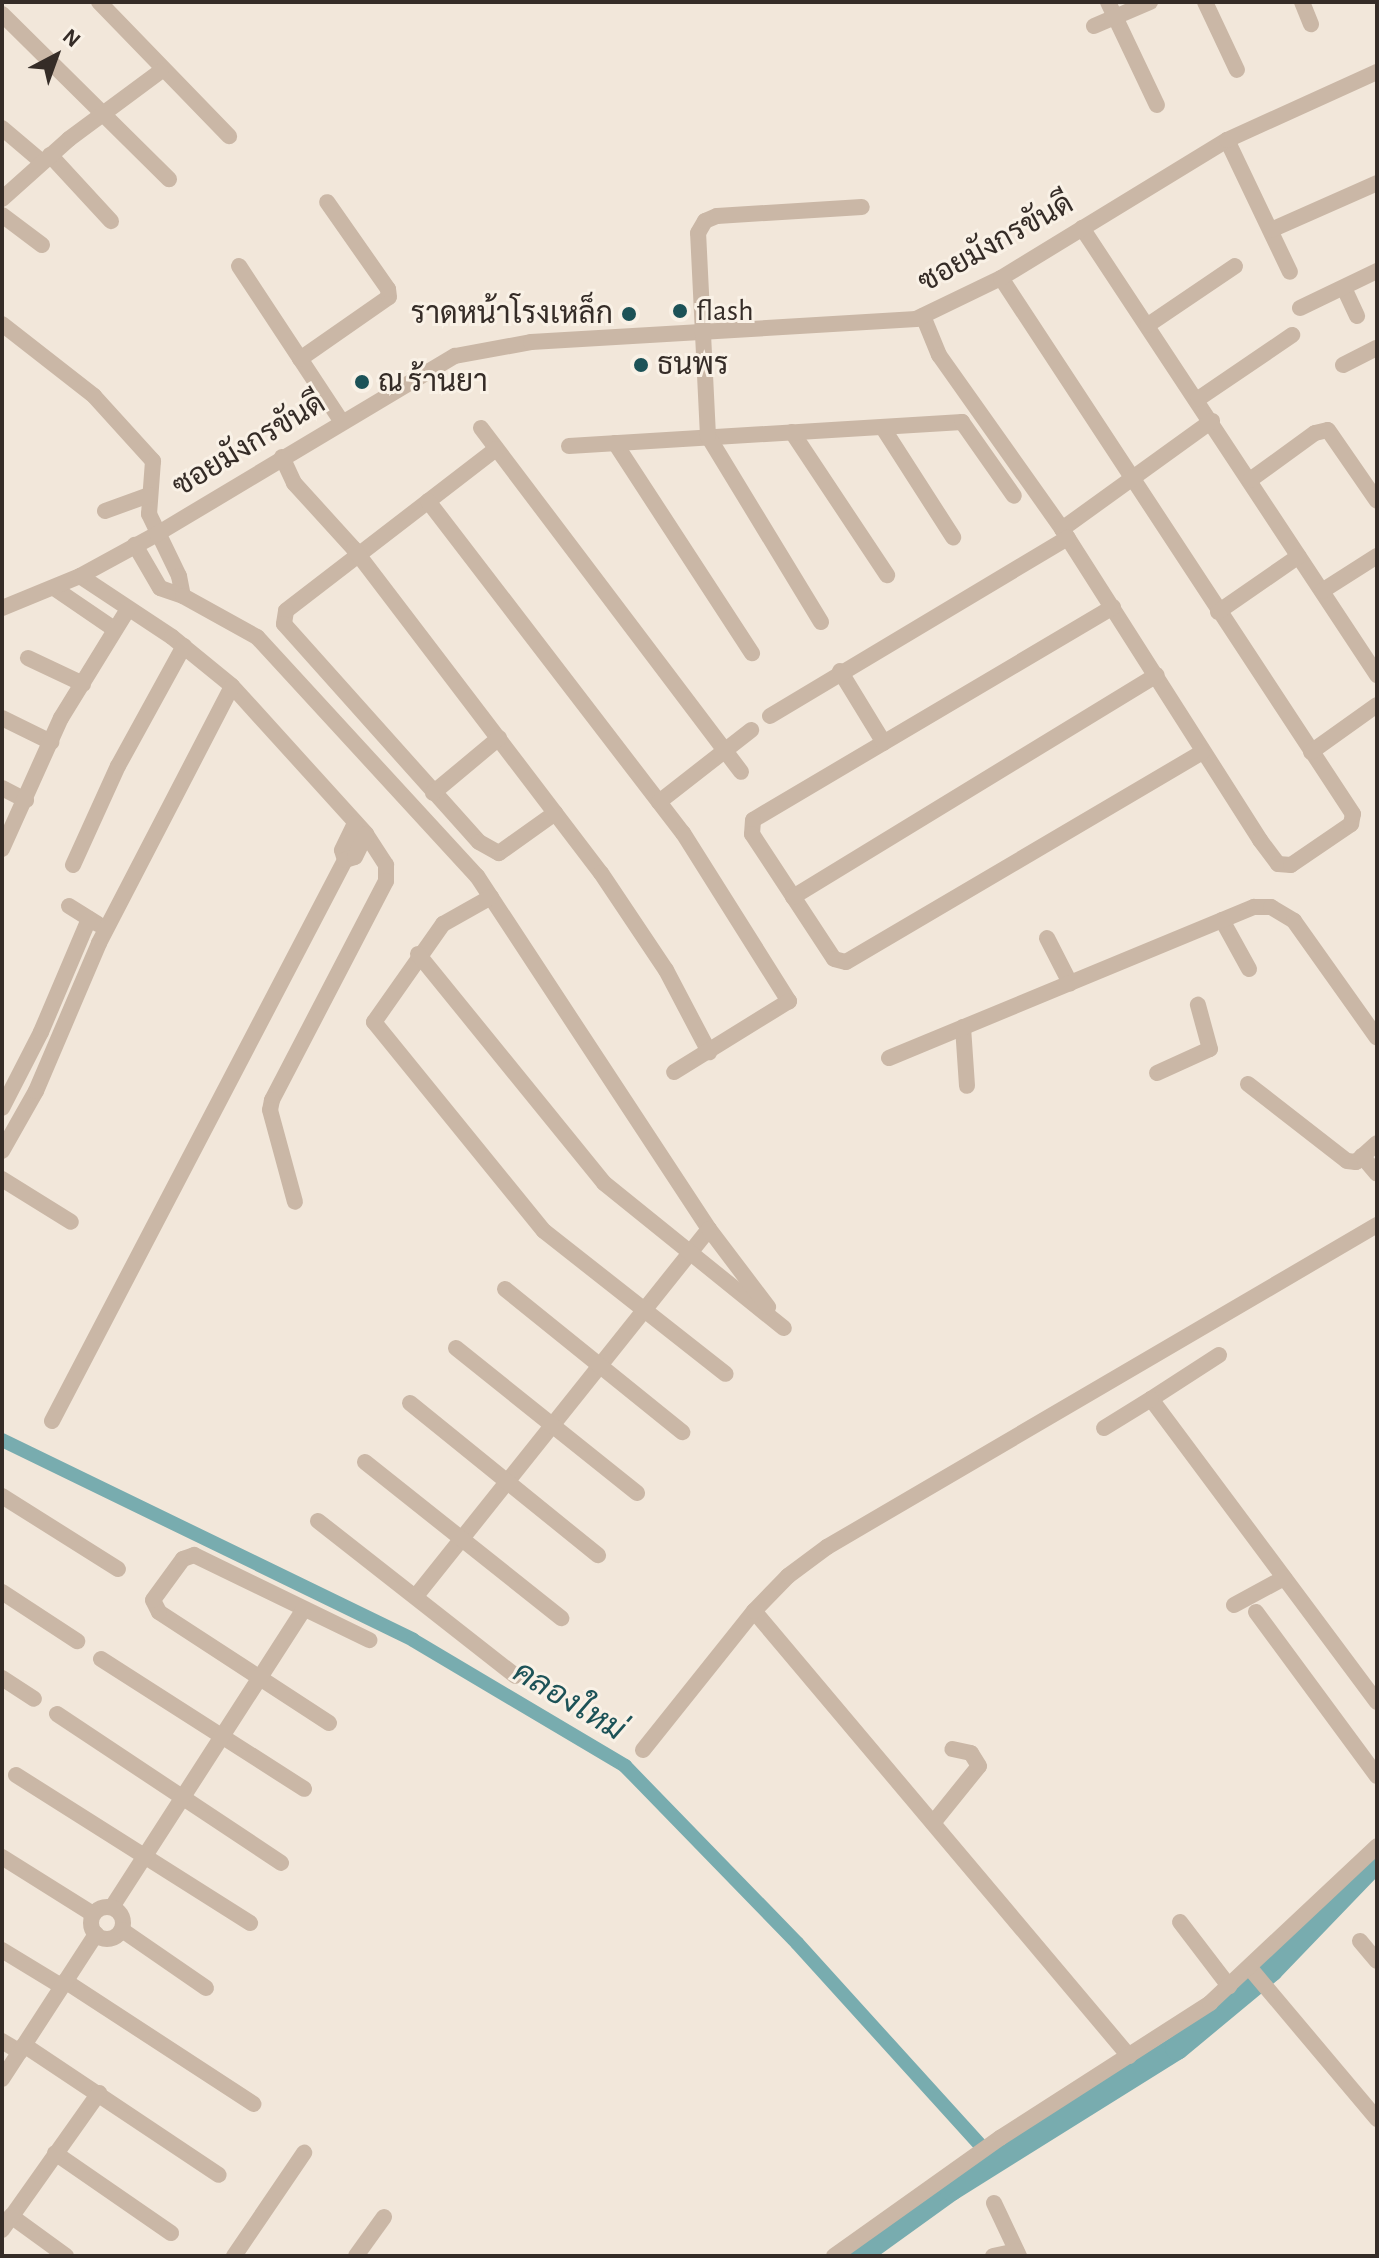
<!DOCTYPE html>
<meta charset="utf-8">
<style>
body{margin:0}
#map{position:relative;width:1379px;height:2258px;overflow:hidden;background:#f2e7da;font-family:"Alegreya Sans",Sarabun,sans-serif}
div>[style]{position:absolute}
.canal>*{height:14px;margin:-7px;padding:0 7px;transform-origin:7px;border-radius:7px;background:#78acaf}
.river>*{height:24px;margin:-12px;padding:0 12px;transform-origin:12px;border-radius:12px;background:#78acaf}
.minor>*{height:16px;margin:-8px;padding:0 8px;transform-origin:8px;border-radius:8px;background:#cab7a6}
.minor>.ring{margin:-8px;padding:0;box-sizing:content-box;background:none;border:16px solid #cab7a6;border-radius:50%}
.dots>*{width:22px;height:22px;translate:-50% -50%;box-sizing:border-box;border:4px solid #f9f1e6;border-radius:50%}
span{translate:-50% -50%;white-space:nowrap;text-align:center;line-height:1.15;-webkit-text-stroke:6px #f9f1e6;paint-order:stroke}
.street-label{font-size:30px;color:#352c27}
.poi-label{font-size:30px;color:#352c27}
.left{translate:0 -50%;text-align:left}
.right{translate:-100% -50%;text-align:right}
.water-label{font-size:32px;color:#1c5257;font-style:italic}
.frame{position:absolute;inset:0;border:4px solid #352c27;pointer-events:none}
.north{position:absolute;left:16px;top:16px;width:80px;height:80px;-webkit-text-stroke:6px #f9f1e6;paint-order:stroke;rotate:41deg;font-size:22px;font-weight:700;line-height:32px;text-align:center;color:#352c27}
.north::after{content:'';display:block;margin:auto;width:28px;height:36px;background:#352c27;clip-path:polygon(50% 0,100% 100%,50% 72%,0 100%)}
</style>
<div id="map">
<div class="canal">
<i style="left:2px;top:1440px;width:457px;rotate:25.9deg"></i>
<i style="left:413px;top:1640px;width:247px;rotate:30.7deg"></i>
<i style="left:625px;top:1766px;width:247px;rotate:45.8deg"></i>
<i style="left:797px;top:1943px;width:294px;rotate:47.8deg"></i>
</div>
<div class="river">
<i style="left:858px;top:2256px;width:115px;rotate:-35.8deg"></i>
<i style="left:951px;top:2189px;width:266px;rotate:-32deg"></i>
<i style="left:1177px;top:2048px;width:122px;rotate:-39.7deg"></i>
<i style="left:1271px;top:1970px;width:153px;rotate:-46.1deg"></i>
</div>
<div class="minor">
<i style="left:99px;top:2px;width:187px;rotate:45.9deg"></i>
<i style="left:1108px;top:2px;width:114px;rotate:64.6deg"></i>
<i style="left:1205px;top:2px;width:75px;rotate:64.8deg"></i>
<i style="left:1302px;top:2px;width:24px;rotate:68deg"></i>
<i style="left:2px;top:14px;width:235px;rotate:44.7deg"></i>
<i style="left:1094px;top:26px;width:61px;rotate:-23.2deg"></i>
<i style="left:2px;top:128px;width:52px;rotate:40.4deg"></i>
<i style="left:1227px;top:140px;width:146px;rotate:64.5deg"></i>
<i style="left:50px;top:155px;width:90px;rotate:47.3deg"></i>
<i style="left:2px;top:199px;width:90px;rotate:-41.8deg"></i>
<i style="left:69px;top:139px;width:114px;rotate:-36.5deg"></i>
<i style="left:2px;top:215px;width:50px;rotate:36.9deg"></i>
<i style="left:1082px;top:228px;width:536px;rotate:56.58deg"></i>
<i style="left:1271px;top:230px;width:116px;rotate:-23.9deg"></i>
<i style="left:239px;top:266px;width:187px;rotate:56.6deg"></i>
<i style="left:1344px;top:288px;width:31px;rotate:65deg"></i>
<i style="left:1300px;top:308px;width:85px;rotate:-25.7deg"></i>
<i style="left:923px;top:316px;width:42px;rotate:67.7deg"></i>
<i style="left:939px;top:355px;width:213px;rotate:54.7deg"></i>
<i style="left:1062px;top:529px;width:369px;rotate:57.5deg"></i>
<i style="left:1260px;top:840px;width:30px;rotate:53deg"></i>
<i style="left:1278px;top:864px;width:13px;rotate:4deg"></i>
<i style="left:1291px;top:865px;width:73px;rotate:-34.3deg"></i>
<i style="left:1351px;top:824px;width:10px;rotate:-79deg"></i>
<i style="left:1353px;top:814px;width:641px;rotate:-123.29deg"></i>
<i style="left:2px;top:324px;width:117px;rotate:38deg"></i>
<i style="left:94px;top:396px;width:88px;rotate:47.8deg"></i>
<i style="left:153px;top:461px;width:53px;rotate:94.3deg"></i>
<i style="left:149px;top:514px;width:69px;rotate:64.2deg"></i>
<i style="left:179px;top:576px;width:20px;rotate:79deg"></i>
<i style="left:183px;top:596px;width:24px;rotate:-161deg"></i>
<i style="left:160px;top:588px;width:50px;rotate:-120.2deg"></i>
<i style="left:1148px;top:325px;width:105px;rotate:-34.1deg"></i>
<i style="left:300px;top:359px;width:108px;rotate:-34.9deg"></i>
<i style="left:389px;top:297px;width:8px;rotate:-97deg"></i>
<i style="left:388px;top:289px;width:106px;rotate:-125deg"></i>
<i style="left:1343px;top:365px;width:38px;rotate:-27deg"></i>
<i style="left:1198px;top:399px;width:114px;rotate:-34.2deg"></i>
<i style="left:481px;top:428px;width:431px;rotate:52.9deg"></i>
<i style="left:883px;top:428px;width:130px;rotate:57.3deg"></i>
<i style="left:792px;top:432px;width:172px;rotate:56.4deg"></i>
<i style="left:615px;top:443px;width:251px;rotate:56.9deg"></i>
<i style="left:569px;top:446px;width:394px;rotate:-3.5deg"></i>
<i style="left:962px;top:422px;width:90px;rotate:54.9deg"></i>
<i style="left:496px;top:449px;width:265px;rotate:142.4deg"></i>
<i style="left:286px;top:611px;width:13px;rotate:99deg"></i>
<i style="left:284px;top:624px;width:292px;rotate:48.2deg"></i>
<i style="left:479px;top:842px;width:23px;rotate:29deg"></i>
<i style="left:499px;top:853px;width:69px;rotate:-35.5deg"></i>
<i style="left:282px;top:457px;width:29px;rotate:65deg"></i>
<i style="left:294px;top:483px;width:89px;rotate:47.7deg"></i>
<i style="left:354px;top:549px;width:407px;rotate:52.7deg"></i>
<i style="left:601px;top:873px;width:117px;rotate:56.2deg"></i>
<i style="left:666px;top:970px;width:93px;rotate:62.3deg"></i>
<i style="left:1250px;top:480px;width:80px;rotate:-35.9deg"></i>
<i style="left:1315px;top:433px;width:13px;rotate:-13deg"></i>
<i style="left:1328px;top:430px;width:86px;rotate:55.4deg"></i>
<i style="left:428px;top:501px;width:419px;rotate:52.5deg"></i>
<i style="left:683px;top:833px;width:199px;rotate:57.8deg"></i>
<i style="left:789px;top:1001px;width:135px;rotate:148.3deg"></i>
<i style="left:105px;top:511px;width:47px;rotate:-20deg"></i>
<i style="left:1062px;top:529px;width:185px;rotate:-35.8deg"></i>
<i style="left:80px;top:576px;width:110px;rotate:33.5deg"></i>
<i style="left:172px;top:637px;width:77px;rotate:39.2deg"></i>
<i style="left:232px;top:686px;width:200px;rotate:47.8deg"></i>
<i style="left:366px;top:834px;width:37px;rotate:57deg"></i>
<i style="left:386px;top:865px;width:16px;rotate:90deg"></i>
<i style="left:386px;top:881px;width:247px;rotate:117.5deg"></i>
<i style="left:272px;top:1100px;width:10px;rotate:101deg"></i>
<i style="left:270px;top:1110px;width:95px;rotate:74.8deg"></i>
<i style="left:54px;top:588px;width:73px;rotate:34.3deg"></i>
<i style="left:1322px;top:591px;width:65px;rotate:-32.5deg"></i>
<i style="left:183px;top:596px;width:85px;rotate:29deg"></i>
<i style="left:257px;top:637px;width:325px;rotate:47.4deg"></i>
<i style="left:477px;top:876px;width:422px;rotate:56.7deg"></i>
<i style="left:709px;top:1229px;width:470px;rotate:128.6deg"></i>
<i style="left:1113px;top:607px;width:418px;rotate:149.4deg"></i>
<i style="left:753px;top:820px;width:14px;rotate:94deg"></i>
<i style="left:752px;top:834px;width:149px;rotate:56.7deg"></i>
<i style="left:834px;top:959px;width:12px;rotate:14deg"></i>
<i style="left:846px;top:962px;width:413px;rotate:-30.5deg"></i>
<i style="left:2px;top:608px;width:84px;rotate:-22.3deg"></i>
<i style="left:80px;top:576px;width:88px;rotate:-28.6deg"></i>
<i style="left:157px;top:534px;width:347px;rotate:-30.9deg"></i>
<i style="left:455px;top:356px;width:77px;rotate:-10.4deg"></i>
<i style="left:531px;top:342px;width:386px;rotate:-3.4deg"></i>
<i style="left:916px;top:319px;width:94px;rotate:-25.8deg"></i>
<i style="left:1001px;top:278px;width:265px;rotate:-31.4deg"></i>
<i style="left:1227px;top:140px;width:165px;rotate:-24.4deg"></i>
<i style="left:1218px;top:612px;width:98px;rotate:-34.7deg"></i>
<i style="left:821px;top:622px;width:218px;rotate:-121.3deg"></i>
<i style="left:708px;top:436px;width:203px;rotate:-92.8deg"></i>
<i style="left:698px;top:233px;width:14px;rotate:-60deg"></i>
<i style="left:705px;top:221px;width:13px;rotate:-23deg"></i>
<i style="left:717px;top:216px;width:145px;rotate:-3.6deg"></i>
<i style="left:28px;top:658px;width:61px;rotate:25.3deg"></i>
<i style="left:840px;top:671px;width:84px;rotate:58.6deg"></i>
<i style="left:770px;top:716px;width:347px;rotate:-30.9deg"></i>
<i style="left:2px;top:718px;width:55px;rotate:26.1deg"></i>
<i style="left:1311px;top:752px;width:81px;rotate:-35.5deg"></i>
<i style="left:2px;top:788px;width:27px;rotate:27deg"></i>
<i style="left:433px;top:793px;width:86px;rotate:-39.8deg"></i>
<i style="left:659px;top:802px;width:117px;rotate:-38deg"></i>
<i style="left:2px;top:849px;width:144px;rotate:-65.8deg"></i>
<i style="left:61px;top:718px;width:128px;rotate:-58.4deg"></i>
<i style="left:345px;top:860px;width:10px;rotate:-107deg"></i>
<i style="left:342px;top:850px;width:30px;rotate:-64deg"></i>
<i style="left:73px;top:865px;width:109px;rotate:-65.6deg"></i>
<i style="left:118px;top:766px;width:137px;rotate:-61.2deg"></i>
<i style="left:491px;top:897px;width:55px;rotate:150.6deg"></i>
<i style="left:443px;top:924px;width:120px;rotate:125.1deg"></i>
<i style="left:374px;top:1022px;width:269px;rotate:50.9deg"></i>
<i style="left:544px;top:1231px;width:231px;rotate:38.2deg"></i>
<i style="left:793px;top:897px;width:426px;rotate:-31.4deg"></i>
<i style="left:69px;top:906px;width:34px;rotate:32deg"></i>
<i style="left:1222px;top:920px;width:56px;rotate:61.1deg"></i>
<i style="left:1047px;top:938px;width:51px;rotate:62.9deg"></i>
<i style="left:418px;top:954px;width:295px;rotate:50.9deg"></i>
<i style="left:604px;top:1183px;width:231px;rotate:38.9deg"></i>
<i style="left:963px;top:1027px;width:59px;rotate:86.1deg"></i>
<i style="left:889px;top:1058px;width:395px;rotate:-22.5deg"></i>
<i style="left:1254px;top:907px;width:17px"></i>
<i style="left:1271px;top:907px;width:27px;rotate:31deg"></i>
<i style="left:1294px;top:921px;width:143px;rotate:54.6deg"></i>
<i style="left:1157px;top:1073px;width:58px;rotate:-24.4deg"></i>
<i style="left:1210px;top:1049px;width:46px;rotate:-105.3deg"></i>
<i style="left:1248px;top:1084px;width:125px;rotate:37.9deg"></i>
<i style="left:1347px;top:1161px;width:9px;rotate:6deg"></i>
<i style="left:1356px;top:1162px;width:28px;rotate:-42deg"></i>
<i style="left:2px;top:1108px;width:85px;rotate:-62.8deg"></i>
<i style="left:41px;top:1032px;width:123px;rotate:-67deg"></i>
<i style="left:2px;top:1151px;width:69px;rotate:-60.5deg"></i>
<i style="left:36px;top:1091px;width:161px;rotate:-66.9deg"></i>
<i style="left:99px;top:943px;width:289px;rotate:-62.6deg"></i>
<i style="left:1362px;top:1156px;width:23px;rotate:50deg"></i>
<i style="left:2px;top:1179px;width:81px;rotate:31.9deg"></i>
<i style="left:709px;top:1229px;width:98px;rotate:52.9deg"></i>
<i style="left:505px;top:1289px;width:228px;rotate:38.9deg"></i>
<i style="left:456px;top:1348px;width:232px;rotate:38.7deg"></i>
<i style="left:1219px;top:1355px;width:81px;rotate:147.1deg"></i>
<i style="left:1151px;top:1399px;width:378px;rotate:53.3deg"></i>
<i style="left:410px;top:1403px;width:242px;rotate:39deg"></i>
<i style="left:52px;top:1421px;width:633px;rotate:-62.42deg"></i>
<i style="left:345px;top:860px;width:10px;rotate:-17deg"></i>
<i style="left:355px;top:857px;width:25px;rotate:-64deg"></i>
<i style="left:1104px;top:1428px;width:55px;rotate:-31.7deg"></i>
<i style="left:365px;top:1462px;width:251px;rotate:38.5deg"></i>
<i style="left:2px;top:1496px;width:137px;rotate:32.2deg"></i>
<i style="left:318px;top:1521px;width:251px;rotate:38.1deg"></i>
<i style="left:2px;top:1592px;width:90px;rotate:33.2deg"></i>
<i style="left:1234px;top:1605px;width:57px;rotate:-28.4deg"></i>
<i style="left:754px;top:1611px;width:582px;rotate:49.88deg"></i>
<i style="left:1256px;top:1612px;width:204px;rotate:53.6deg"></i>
<i style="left:101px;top:1659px;width:241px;rotate:32.6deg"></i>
<i style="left:2px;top:1678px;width:38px;rotate:33deg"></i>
<i style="left:57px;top:1714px;width:269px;rotate:33.6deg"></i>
<i style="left:329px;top:1723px;width:203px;rotate:-146.9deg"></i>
<i style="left:159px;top:1612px;width:13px;rotate:-117deg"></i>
<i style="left:153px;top:1600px;width:51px;rotate:-53.8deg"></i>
<i style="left:183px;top:1559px;width:12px;rotate:-20deg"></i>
<i style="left:194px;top:1555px;width:195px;rotate:25.9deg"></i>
<i style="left:643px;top:1750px;width:178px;rotate:-51.4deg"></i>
<i style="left:754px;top:1611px;width:49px;rotate:-45.8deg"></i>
<i style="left:788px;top:1576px;width:49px;rotate:-36.6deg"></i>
<i style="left:827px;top:1547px;width:637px;rotate:-30.35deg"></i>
<i style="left:16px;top:1775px;width:277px;rotate:32.3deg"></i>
<i style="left:933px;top:1823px;width:73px;rotate:-51.1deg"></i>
<i style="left:979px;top:1766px;width:15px;rotate:-122deg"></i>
<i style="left:971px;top:1753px;width:19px;rotate:-168deg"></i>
<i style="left:2px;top:1857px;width:107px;rotate:32.1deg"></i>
<i style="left:112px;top:1907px;width:354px;rotate:-57.2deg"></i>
<i class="ring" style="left:91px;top:1907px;width:16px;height:16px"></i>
<i style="left:1180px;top:1922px;width:81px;rotate:52.6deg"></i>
<i style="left:122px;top:1930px;width:102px;rotate:34.6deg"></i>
<i style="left:1360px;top:1941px;width:26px;rotate:50deg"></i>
<i style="left:2px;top:1950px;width:69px;rotate:31.4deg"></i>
<i style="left:1249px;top:1967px;width:199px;rotate:49.9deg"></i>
<i style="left:65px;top:1981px;width:225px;rotate:33.1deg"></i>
<i style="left:2px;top:2041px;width:21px;rotate:31deg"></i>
<i style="left:24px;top:2045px;width:234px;rotate:33.7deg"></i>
<i style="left:2px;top:2079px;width:173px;rotate:-57deg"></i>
<i style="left:55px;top:2153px;width:141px;rotate:34.6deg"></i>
<i style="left:994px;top:2203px;width:59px;rotate:64.7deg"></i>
<i style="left:11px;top:2216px;width:68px;rotate:36deg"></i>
<i style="left:2px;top:2230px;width:168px;rotate:-54.7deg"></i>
<i style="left:234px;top:2256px;width:125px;rotate:-55.8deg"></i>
<i style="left:356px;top:2256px;width:48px;rotate:-54.3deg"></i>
<i style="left:834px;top:2256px;width:204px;rotate:-35.4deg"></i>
<i style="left:1000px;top:2138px;width:250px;rotate:-32.7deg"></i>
<i style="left:1210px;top:2003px;width:229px;rotate:-43.2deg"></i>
<i style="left:993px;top:2256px;width:24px;rotate:-12deg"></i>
</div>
<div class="dots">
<i style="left:680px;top:311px;background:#1c5257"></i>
<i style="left:629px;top:314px;background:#1c5257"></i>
<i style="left:641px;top:365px;background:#1c5257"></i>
<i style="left:362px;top:382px;background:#1c5257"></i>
</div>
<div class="street-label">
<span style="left:996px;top:243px;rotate:-29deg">ซอยมังกรขันดี</span>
<span style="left:249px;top:445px;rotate:-31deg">ซอยมังกรขันดี</span>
</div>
<div class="poi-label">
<span class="left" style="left:696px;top:311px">flash</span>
<span class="right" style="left:613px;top:314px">ราดหน้าโรงเหล็ก</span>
<span class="left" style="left:657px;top:365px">ธนพร</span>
<span class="left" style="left:378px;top:382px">ณ ร้านยา</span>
</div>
<div class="water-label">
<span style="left:569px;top:1701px;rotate:31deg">คลองใหม่</span>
</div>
<div class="frame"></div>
<div class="north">N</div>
</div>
